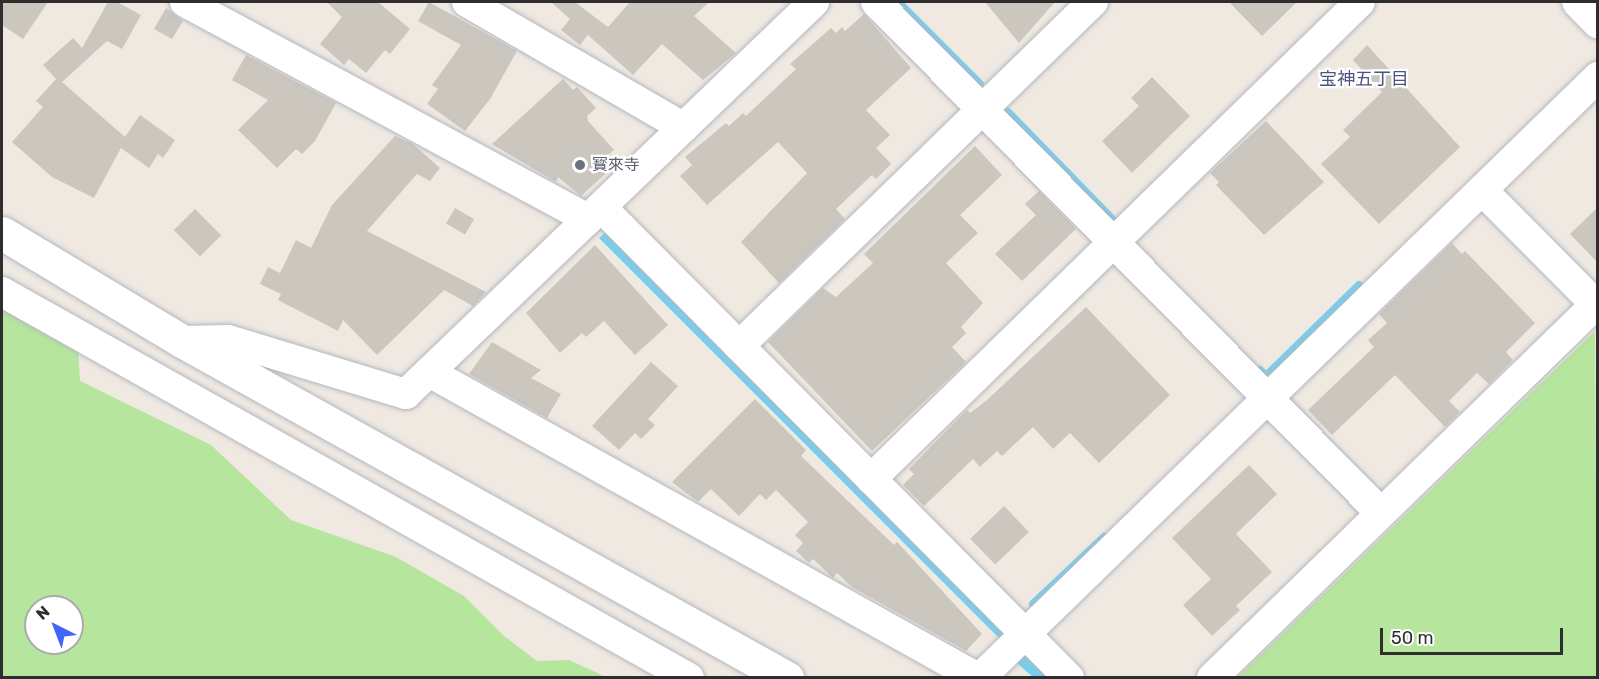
<!DOCTYPE html>
<meta charset="utf-8">
<style>
body{margin:0}
#map{position:relative;width:1599px;height:679px;overflow:hidden;background:#efe9e1;font-family:Rubik,"Noto Sans JP",sans-serif}
div>[style]{position:absolute}
.green>*{inset:0;background:#b6e59e}
.water>*{inset:0;background:#75cff0}
.stream>*{height:8px;margin:-4px;padding:0 4px;transform-origin:4px;border-radius:4px;background:#75cff0}
.building>*{inset:0;background:#cbc7bf;transform-origin:0 0}
.roads{filter:drop-shadow(0 0 2px #b4b7c1) drop-shadow(0 0 2px #b4b7c1)}
.minor>*{height:30px;margin:-15px;padding:0 15px;transform-origin:15px;border-radius:15px;background:#fff}
.tertiary>*{height:33px;margin:-16.5px;padding:0 16.5px;transform-origin:16.5px;border-radius:16.5px;background:#fff}
.dots>*{width:16px;height:16px;translate:-50% -50%;box-sizing:border-box;border:3px solid #fff;border-radius:50%}
span{translate:-50% -50%;white-space:nowrap;text-align:center;line-height:1.15;-webkit-text-stroke:4.5px #fff;paint-order:stroke}
.worship-label{font-size:16px;color:#5b616d}
.left{translate:0 -50%;text-align:left}
.neighbourhood-label{font-size:18px;color:#4d5680}
.frame{position:absolute;inset:0;border:3px solid #2e2e2e;pointer-events:none}
.north{position:absolute;left:24px;top:595px;width:60px;height:60px;box-sizing:border-box;background:#fff;border:2px solid #ababab;border-radius:50%;rotate:318deg;font-size:16px;font-weight:700;line-height:24px;text-align:center;color:#2e2e2e}
.north::after{content:'';display:block;margin:auto;width:21px;height:27px;background:#4264fb;clip-path:polygon(50% 0,100% 100%,50% 72%,0 100%)}
.scale{position:absolute;left:1380px;top:628px;width:183px;height:27px;box-sizing:border-box;border:3px solid #2e2e2e;border-top:0;padding-left:8px;font-size:18px;line-height:21px;white-space:nowrap;color:#2e2e2e;-webkit-text-stroke:4px #fff;paint-order:stroke}
</style>
<div id="map">
<div class="green">
<i style="clip-path:polygon(evenodd,2px 302px,78px 348px,80px 381px,211px 445px,291px 520px,396px 557px,464px 596px,504px 636px,537px 661px,569px 660px,606px 677px,2px 678px,2px 302px,36px 607px,72px 607px,72px 643px,36px 643px,36px 607px)"></i>
<i style="clip-path:polygon(1595px 331px,1597px 677px,1238px 677px)"></i>
</div>
<div class="water">
<i style="clip-path:polygon(607px 231px,1050px 677px,1033px 677px,1019px 665px,1000px 639px,599px 238px)"></i>
</div>
<div class="stream">
<i style="left:898px;top:2px;width:116px;rotate:45deg"></i>
<i style="left:1008px;top:112px;width:155px;rotate:45.8deg"></i>
<i style="left:1260px;top:370px;width:8px;rotate:45deg"></i>
<i style="left:1266px;top:376px;width:130px;rotate:-44.4deg"></i>
<i style="left:1033px;top:604px;width:98px;rotate:-43.3deg"></i>
</div>
<div class="building">
<i style="clip-path:polygon(2px 2px,48px 2px,23px 39px,2px 25px)"></i>
<i style="clip-path:polygon(108px 2px,117px 2px,141px 15px,122px 49px,107px 41px,62px 82px,125px 137px,140px 115px,175px 140px,163px 158px,158px 154px,149px 168px,121px 148px,94px 198px,52px 177px,12px 142px,43px 107px,36px 101px,56px 79px,43px 65px,73px 38px,82px 48px)"></i>
<i style="clip-path:polygon(327px 2px,378px 2px,410px 29px,390px 54px,385px 50px,366px 73px,349px 59px,344px 65px,320px 44px,342px 17px)"></i>
<i style="clip-path:polygon(429px 2px,517px 51px,490px 99px,465px 131px,427px 104px,438px 89px,432px 85px,461px 45px,418px 21px)"></i>
<i style="clip-path:polygon(575px 2px,608px 27px,630px 2px,709px 2px,694px 16px,736px 53px,703px 80px,662px 44px,633px 75px,588px 35px,580px 45px,561px 30px,570px 19px,552px 3px)"></i>
<i style="clip-path:polygon(985px 2px,1055px 2px,1019px 43px)"></i>
<i style="clip-path:polygon(1229px 2px,1297px 2px,1262px 36px)"></i>
<i style="clip-path:polygon(166px 8px,183px 21px,172px 39px,154px 29px)"></i>
<i style="clip-path:polygon(864px 14px,911px 68px,866px 110px,890px 135px,876px 148px,891px 164px,876px 179px,872px 175px,836px 209px,845px 219px,779px 283px,741px 242px,807px 173px,778px 142px,707px 205px,680px 176px,692px 165px,685px 157px,726px 123px,729px 126px,743px 113px,746px 116px,796px 69px,790px 64px,831px 28px,836px 33px,842px 27px,845px 31px)"></i>
<i style="clip-path:polygon(1367px 45px,1460px 147px,1379px 224px,1321px 164px,1350px 137px,1343px 130px,1382px 92px,1353px 60px)"></i>
<i style="clip-path:polygon(246px 55px,336px 103px,315px 141px,302px 154px,296px 149px,277px 168px,238px 130px,268px 100px,232px 80px)"></i>
<i style="clip-path:polygon(1152px 77px,1190px 116px,1132px 173px,1102px 141px,1139px 106px,1131px 98px)"></i>
<i style="clip-path:polygon(563px 79px,573px 90px,577px 87px,596px 108px,587px 116px,588px 121px,614px 150px,608px 155px,616px 164px,581px 196px,558px 177px,556px 182px,492px 144px)"></i>
<i style="clip-path:polygon(1266px 121px,1324px 182px,1264px 235px,1216px 185px,1219px 182px,1210px 173px)"></i>
<i style="clip-path:polygon(395px 136px,413px 144px,440px 168px,430px 181px,417px 174px,367px 231px,486px 292px,473px 306px,444px 290px,377px 355px,343px 320px,338px 331px,278px 300px,281px 294px,260px 284px,268px 267px,280px 273px,296px 240px,311px 248px,332px 205px)"></i>
<i style="clip-path:polygon(975px 146px,1002px 175px,960px 215px,978px 233px,946px 263px,983px 303px,961px 327px,966px 333px,952px 347px,966px 362px,872px 451px,768px 342px,823px 288px,836px 297px,873px 263px,864px 254px)"></i>
<i style="clip-path:polygon(1039px 191px,1076px 229px,1022px 281px,995px 254px,1036px 215px,1025px 204px)"></i>
<i style="clip-path:polygon(1598px 207px,1598px 263px,1570px 234px)"></i>
<i style="left:455px;top:208px;width:22px;height:18px;rotate:30deg"></i>
<i style="left:195px;top:209px;width:37px;height:30px;rotate:45deg"></i>
<i style="clip-path:polygon(1452px 243px,1462px 254px,1465px 251px,1535px 323px,1506px 352px,1513px 360px,1489px 384px,1477px 373px,1449px 401px,1460px 412px,1445px 427px,1395px 375px,1332px 435px,1308px 410px,1374px 347px,1368px 340px,1387px 323px,1379px 314px)"></i>
<i style="clip-path:polygon(595px 245px,668px 325px,635px 355px,604px 321px,586px 337px,582px 333px,560px 353px,526px 313px)"></i>
<i style="clip-path:polygon(1086px 307px,1170px 395px,1099px 463px,1070px 433px,1053px 449px,1033px 427px,1002px 456px,997px 451px,980px 467px,973px 459px,924px 506px,903px 485px,914px 474px,909px 469px,967px 410px,970px 413px,987px 400px)"></i>
<i style="clip-path:polygon(492px 342px,541px 370px,531px 378px,561px 394px,547px 418px,469px 374px)"></i>
<i style="clip-path:polygon(651px 362px,678px 386px,648px 419px,655px 425px,641px 439px,635px 433px,619px 450px,592px 426px)"></i>
<i style="clip-path:polygon(755px 399px,806px 450px,801px 456px,894px 545px,897px 542px,911px 557px,982px 634px,966px 651px,852px 587px,837px 573px,833px 578px,813px 559px,809px 563px,796px 551px,803px 543px,795px 535px,808px 522px,776px 490px,766px 500px,760px 494px,739px 516px,711px 489px,698px 502px,672px 482px)"></i>
<i style="clip-path:polygon(1249px 465px,1277px 494px,1236px 534px,1272px 572px,1236px 606px,1240px 610px,1212px 636px,1183px 605px,1211px 579px,1172px 538px)"></i>
<i style="left:1004px;top:506px;width:36px;height:47px;rotate:46deg"></i>
</div>
<div class="roads">
<div class="minor">
<i style="left:185px;top:2px;width:458px;rotate:28.3deg"></i>
<i style="left:467px;top:2px;width:250px;rotate:30.1deg"></i>
<i style="left:876px;top:2px;width:717px;rotate:45.34deg"></i>
<i style="left:1577px;top:2px;width:30px;rotate:46deg"></i>
<i style="left:1482px;top:190px;width:165px;rotate:45.2deg"></i>
<i style="left:601px;top:207px;width:664px;rotate:45.18deg"></i>
<i style="left:2px;top:292px;width:788px;rotate:29.33deg"></i>
<i style="left:182px;top:341px;width:46px;rotate:-1.2deg"></i>
<i style="left:228px;top:340px;width:186px;rotate:16.9deg"></i>
<i style="left:406px;top:394px;width:566px;rotate:-43.85deg"></i>
<i style="left:739px;top:346px;width:494px;rotate:-44.2deg"></i>
<i style="left:429px;top:372px;width:624px;rotate:29.15deg"></i>
<i style="left:974px;top:676px;width:9px;rotate:-6deg"></i>
<i style="left:983px;top:675px;width:858px;rotate:-44.2deg"></i>
<i style="left:871px;top:479px;width:683px;rotate:-44.29deg"></i>
<i style="left:1212px;top:678px;width:535px;rotate:-44.24deg"></i>
</div>
<div class="tertiary">
<i style="left:2px;top:233px;width:210px;rotate:31deg"></i>
<i style="left:182px;top:341px;width:693px;rotate:29.12deg"></i>
</div>
</div>
<div class="dots">
<i style="left:580px;top:165px;background:#6b7280"></i>
</div>
<div class="worship-label">
<span class="left" style="left:592px;top:165px">寳來寺</span>
</div>
<div class="neighbourhood-label">
<span style="left:1364px;top:79px">宝神五丁目</span>
</div>
<div class="frame"></div>
<div class="north">N</div>
<div class="scale">50 m</div>
</div>
